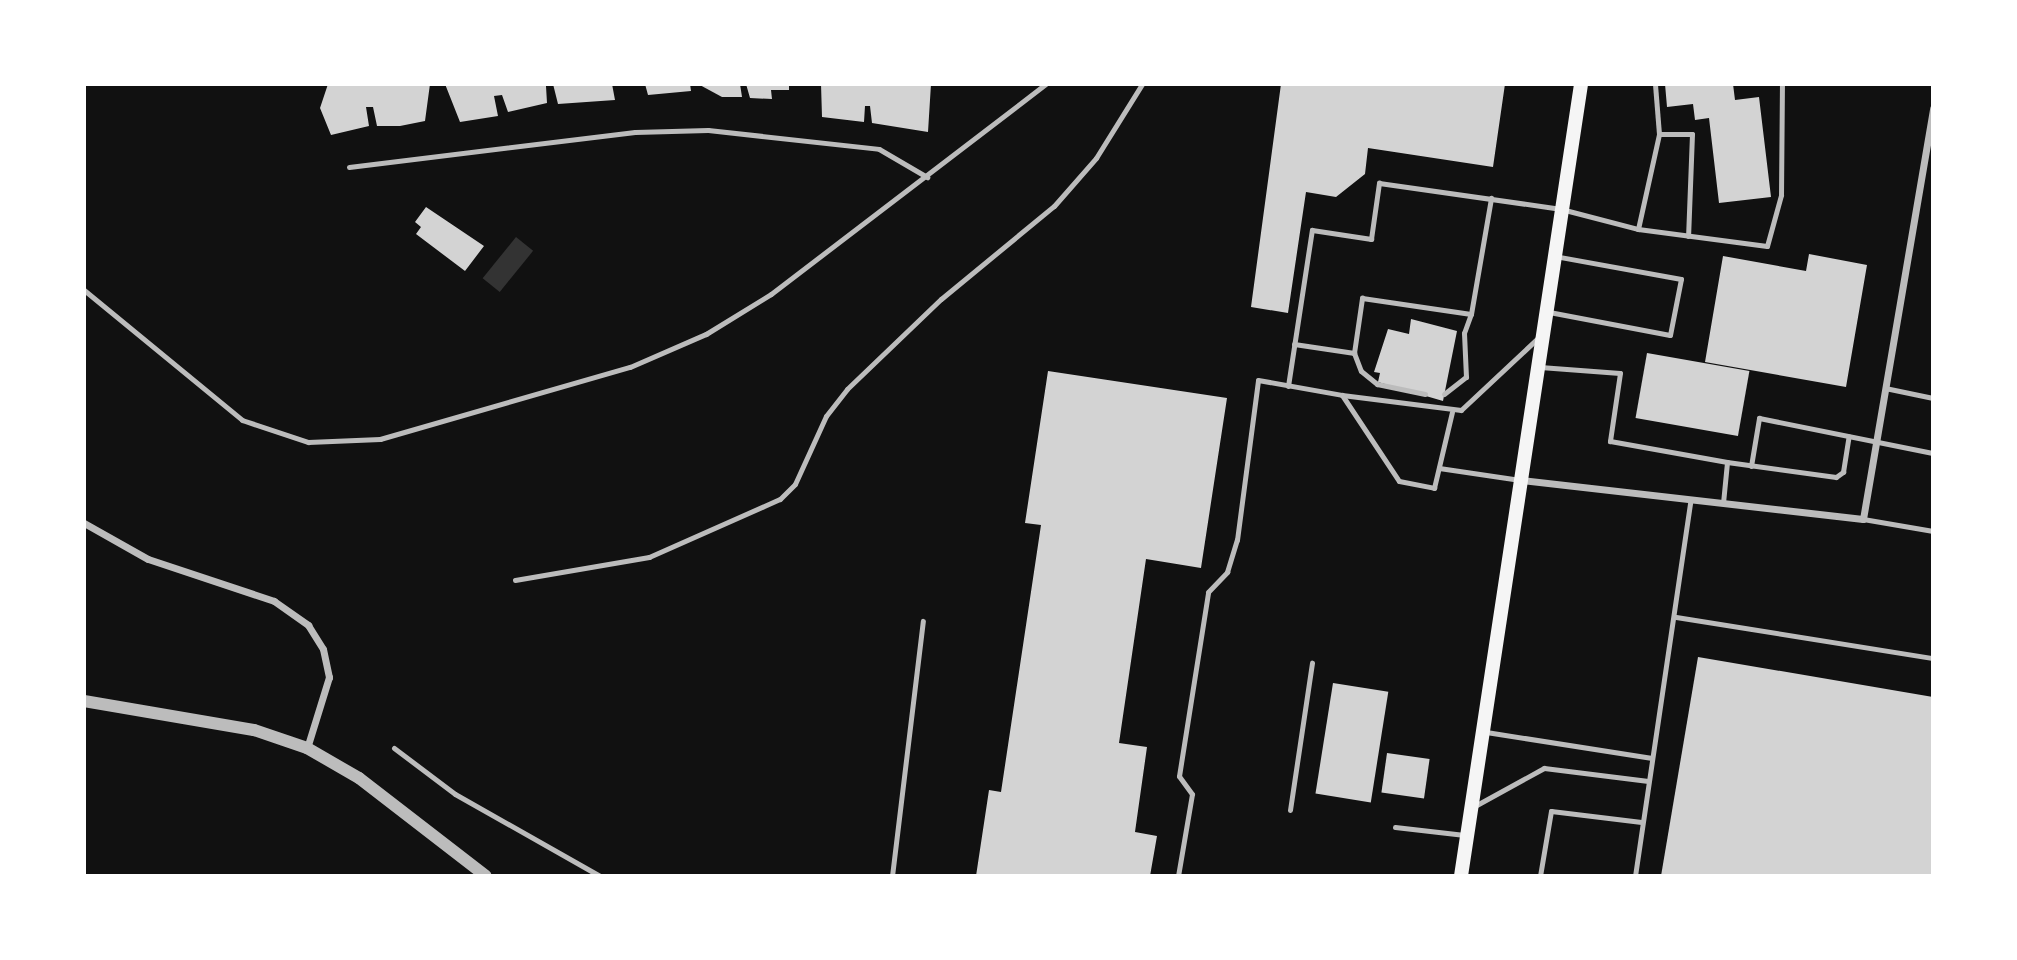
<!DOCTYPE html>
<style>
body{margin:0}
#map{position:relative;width:2017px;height:960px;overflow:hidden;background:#111;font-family:"DejaVu Sans",sans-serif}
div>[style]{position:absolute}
.water>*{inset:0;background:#333;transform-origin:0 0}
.building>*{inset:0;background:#d3d3d3;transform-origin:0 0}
.service>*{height:5px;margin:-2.5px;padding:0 2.5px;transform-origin:2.5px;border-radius:2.5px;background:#bcbcbc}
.minor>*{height:7px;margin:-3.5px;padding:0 3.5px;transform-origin:3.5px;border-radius:3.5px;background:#bcbcbc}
.tertiary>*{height:12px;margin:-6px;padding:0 6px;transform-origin:6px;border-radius:6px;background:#bcbcbc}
.secondary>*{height:14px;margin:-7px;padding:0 7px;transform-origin:7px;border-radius:7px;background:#f5f5f5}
span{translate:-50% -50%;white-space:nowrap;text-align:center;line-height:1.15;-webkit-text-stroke:5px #fff;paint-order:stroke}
.frame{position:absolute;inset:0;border:86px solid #fff;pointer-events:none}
</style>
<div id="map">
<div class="water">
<i style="left:516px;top:237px;width:22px;height:53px;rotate:39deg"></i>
</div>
<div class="building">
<i style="clip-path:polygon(430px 84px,425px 121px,400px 126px,377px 126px,373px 107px,366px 107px,369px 126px,331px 135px,320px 108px,328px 84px)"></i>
<i style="clip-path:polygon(445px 84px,552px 84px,552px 86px,546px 86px,547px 103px,508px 112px,502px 95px,494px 96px,498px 116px,460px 122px)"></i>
<i style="clip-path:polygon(553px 84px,612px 84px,615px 100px,558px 104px)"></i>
<i style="clip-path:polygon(645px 84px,690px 84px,691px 91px,648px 95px)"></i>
<i style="clip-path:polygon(698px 84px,740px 84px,742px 97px,722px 97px)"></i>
<i style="clip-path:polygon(746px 84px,789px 84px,789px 90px,771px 90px,772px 99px,750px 98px)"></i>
<i style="clip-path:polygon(821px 84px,931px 84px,928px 132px,872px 123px,870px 106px,865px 106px,864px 122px,822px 117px)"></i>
<i style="clip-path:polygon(1281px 84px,1505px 84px,1493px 167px,1368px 148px,1365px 174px,1336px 197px,1306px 192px,1288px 313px,1251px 307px)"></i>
<i style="clip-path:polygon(1665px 84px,1733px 84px,1735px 100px,1759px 97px,1771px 197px,1719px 203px,1709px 118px,1695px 120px,1693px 104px,1667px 107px)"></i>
<i style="clip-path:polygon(426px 207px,484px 246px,465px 271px,416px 234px,421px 227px,415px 222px)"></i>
<i style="clip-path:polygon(1809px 254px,1867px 265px,1846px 387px,1705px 362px,1723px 256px,1806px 271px)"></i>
<i style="clip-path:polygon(1411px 319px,1457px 331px,1443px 401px,1378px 382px,1380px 373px,1374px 372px,1388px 329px,1409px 334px)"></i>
<i style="left:1647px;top:353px;width:104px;height:66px;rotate:10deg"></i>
<i style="clip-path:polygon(1048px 371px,1227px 398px,1201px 568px,1146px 559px,1119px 743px,1147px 747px,1135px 832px,1157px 836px,1150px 876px,976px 876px,989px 790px,1001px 792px,1041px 525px,1025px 523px)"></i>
<i style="clip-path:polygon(1698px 657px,1933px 697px,1933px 876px,1661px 876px)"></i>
<i style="left:1333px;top:683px;width:56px;height:112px;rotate:9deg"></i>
<i style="left:1387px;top:753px;width:43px;height:40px;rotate:8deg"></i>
</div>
<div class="service">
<i style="left:1659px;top:134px;width:33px"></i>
<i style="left:1692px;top:134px;width:102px;rotate:92.2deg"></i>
<i style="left:349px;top:167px;width:288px;rotate:-7deg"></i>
<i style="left:635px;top:132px;width:73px;rotate:-1.6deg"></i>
<i style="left:708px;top:130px;width:172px;rotate:6.3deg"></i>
<i style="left:879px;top:149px;width:56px;rotate:30.3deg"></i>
<i style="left:1638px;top:229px;width:130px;rotate:7.5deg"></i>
<i style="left:1767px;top:246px;width:53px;rotate:-74.6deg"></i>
<i style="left:1781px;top:195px;width:111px;rotate:-89.5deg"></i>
<i style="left:84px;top:290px;width:205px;rotate:39.4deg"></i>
<i style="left:242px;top:420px;width:70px;rotate:18.4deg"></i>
<i style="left:308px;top:442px;width:72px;rotate:-2.4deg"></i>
<i style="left:380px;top:439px;width:260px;rotate:-16.1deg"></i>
<i style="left:630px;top:367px;width:83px;rotate:-23.5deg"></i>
<i style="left:706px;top:334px;width:76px;rotate:-31.6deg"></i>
<i style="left:771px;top:294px;width:346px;rotate:-37.4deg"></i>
<i style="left:1549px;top:312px;width:123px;rotate:10.8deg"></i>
<i style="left:1670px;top:335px;width:57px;rotate:-78.9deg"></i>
<i style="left:1681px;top:279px;width:128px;rotate:-169.7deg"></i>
<i style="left:1294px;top:344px;width:61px;rotate:8.5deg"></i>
<i style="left:1354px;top:353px;width:56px;rotate:-81.7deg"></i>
<i style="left:1362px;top:298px;width:110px;rotate:8.4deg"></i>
<i style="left:1471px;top:314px;width:118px;rotate:-80.2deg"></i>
<i style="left:1354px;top:353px;width:19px;rotate:69deg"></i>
<i style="left:1361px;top:371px;width:21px;rotate:39deg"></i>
<i style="left:1377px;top:384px;width:49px;rotate:11.8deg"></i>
<i style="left:1540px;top:367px;width:80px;rotate:4.3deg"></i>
<i style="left:1620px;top:373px;width:69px;rotate:98.4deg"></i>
<i style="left:1610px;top:441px;width:119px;rotate:10.2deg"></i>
<i style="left:1288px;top:386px;width:158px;rotate:-81.3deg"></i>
<i style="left:1312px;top:230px;width:60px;rotate:8.7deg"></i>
<i style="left:1371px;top:239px;width:57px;rotate:-81.9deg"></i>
<i style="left:1379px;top:183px;width:184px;rotate:8.1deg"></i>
<i style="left:1561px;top:209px;width:80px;rotate:14.6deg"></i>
<i style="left:1638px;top:229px;width:97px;rotate:-77.5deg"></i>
<i style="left:1659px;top:134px;width:50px;rotate:-94.6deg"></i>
<i style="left:1885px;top:388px;width:49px;rotate:11.8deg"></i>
<i style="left:1444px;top:394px;width:28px;rotate:-38deg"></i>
<i style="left:1466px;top:377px;width:44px;rotate:-92.6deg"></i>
<i style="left:1464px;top:333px;width:20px;rotate:-70deg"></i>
<i style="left:1342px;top:395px;width:120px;rotate:7.2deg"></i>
<i style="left:1461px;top:410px;width:107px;rotate:-43.1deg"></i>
<i style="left:1751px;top:466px;width:49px;rotate:-80.5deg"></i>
<i style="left:1759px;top:418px;width:177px;rotate:11.4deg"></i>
<i style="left:1439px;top:468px;width:82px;rotate:8.4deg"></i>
<i style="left:1723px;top:503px;width:41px;rotate:-84.4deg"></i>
<i style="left:1727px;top:462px;width:110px;rotate:7.8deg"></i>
<i style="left:1836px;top:477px;width:9px;rotate:-36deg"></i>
<i style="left:1843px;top:472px;width:36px;rotate:-81deg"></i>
<i style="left:1863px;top:519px;width:71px;rotate:9.7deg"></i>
<i style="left:515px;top:580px;width:136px;rotate:-9.7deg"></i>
<i style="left:649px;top:557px;width:143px;rotate:-23.9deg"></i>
<i style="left:780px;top:499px;width:21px;rotate:-45deg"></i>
<i style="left:795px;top:484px;width:75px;rotate:-65.5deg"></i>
<i style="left:826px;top:416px;width:34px;rotate:-52deg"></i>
<i style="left:847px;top:389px;width:130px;rotate:-43.8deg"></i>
<i style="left:941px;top:299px;width:146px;rotate:-39.5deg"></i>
<i style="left:1054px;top:206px;width:64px;rotate:-48.8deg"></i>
<i style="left:1096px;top:158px;width:87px;rotate:-58.1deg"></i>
<i style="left:1676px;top:617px;width:260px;rotate:9.1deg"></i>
<i style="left:1486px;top:732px;width:168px;rotate:8.9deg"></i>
<i style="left:394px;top:748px;width:76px;rotate:37deg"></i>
<i style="left:455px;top:794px;width:167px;rotate:29.5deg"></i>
<i style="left:1473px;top:807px;width:81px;rotate:-28.8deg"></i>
<i style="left:1544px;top:768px;width:105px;rotate:7.1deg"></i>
<i style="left:1290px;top:810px;width:149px;rotate:-81.5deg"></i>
<i style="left:1395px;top:827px;width:70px;rotate:6.5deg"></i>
<i style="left:892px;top:876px;width:257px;rotate:-83.1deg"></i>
<i style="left:1178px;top:876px;width:83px;rotate:-80.3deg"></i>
<i style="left:1192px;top:794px;width:22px;rotate:-126deg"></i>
<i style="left:1179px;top:776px;width:186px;rotate:-81deg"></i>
<i style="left:1208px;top:592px;width:28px;rotate:-46deg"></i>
<i style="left:1227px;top:572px;width:34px;rotate:-73deg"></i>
<i style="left:1237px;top:540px;width:161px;rotate:-82.5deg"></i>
<i style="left:1258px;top:380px;width:85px;rotate:10.1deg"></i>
<i style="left:1342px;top:395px;width:103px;rotate:56.5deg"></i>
<i style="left:1399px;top:481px;width:36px;rotate:11deg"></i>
<i style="left:1434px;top:488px;width:78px;rotate:-76.7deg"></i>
<i style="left:1540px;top:876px;width:66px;rotate:-80.4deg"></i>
<i style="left:1551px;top:811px;width:91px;rotate:7deg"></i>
<i style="left:1635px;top:876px;width:381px;rotate:-81.6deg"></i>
</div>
<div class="minor">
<i style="left:1521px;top:480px;width:344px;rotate:6.5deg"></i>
<i style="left:1863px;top:519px;width:417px;rotate:-80.3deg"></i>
<i style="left:84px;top:523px;width:73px;rotate:29.4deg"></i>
<i style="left:148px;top:559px;width:133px;rotate:18.4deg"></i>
<i style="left:274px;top:601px;width:42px;rotate:35.2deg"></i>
<i style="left:308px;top:625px;width:28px;rotate:58deg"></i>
<i style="left:323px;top:649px;width:29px;rotate:78deg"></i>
<i style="left:329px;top:677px;width:74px;rotate:107.2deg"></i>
</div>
<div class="tertiary">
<i style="left:84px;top:701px;width:172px;rotate:9.7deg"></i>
<i style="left:254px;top:730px;width:56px;rotate:18.8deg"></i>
<i style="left:307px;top:748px;width:60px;rotate:30deg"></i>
<i style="left:359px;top:778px;width:160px;rotate:37.7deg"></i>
</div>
<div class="secondary">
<i style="left:1461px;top:876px;width:801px;rotate:-81.38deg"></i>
</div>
<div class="frame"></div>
</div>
